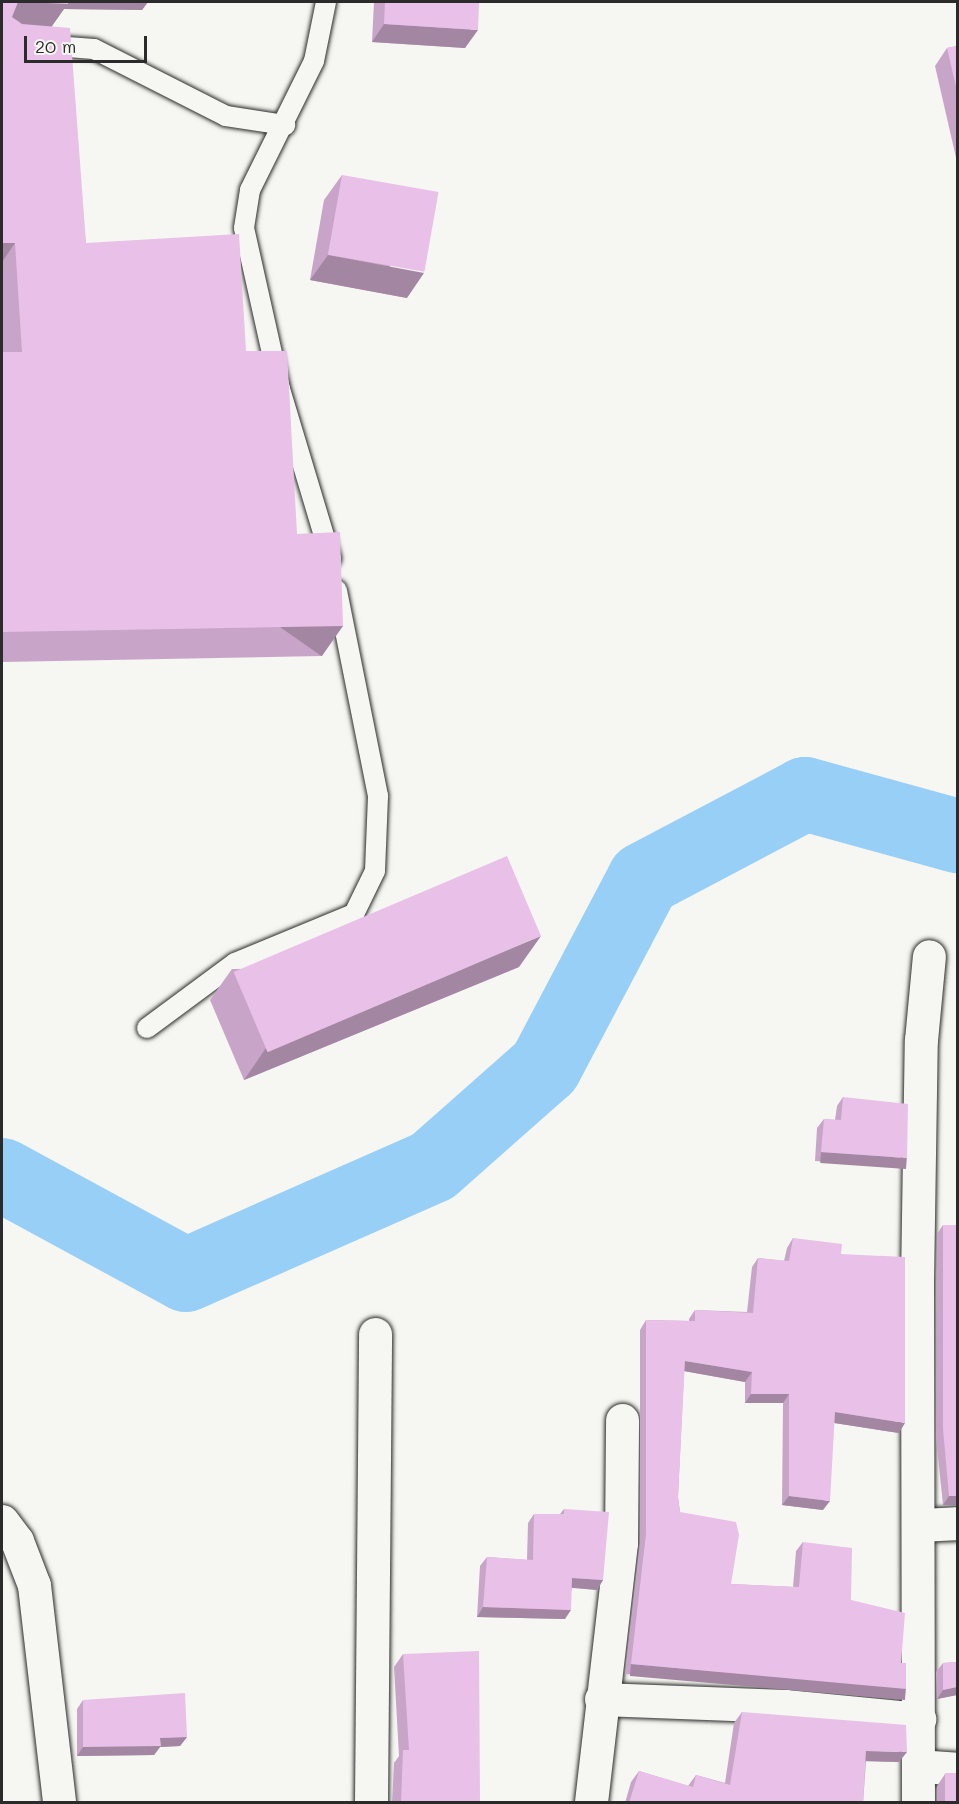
<!DOCTYPE html>
<style>
body{margin:0}
#map{position:relative;width:959px;height:1804px;overflow:hidden;background:#f6f6f2;font-family:Mali,sans-serif}
div>[style]{position:absolute}
.river>*{height:74px;margin:-37px;padding:0 37px;transform-origin:37px;border-radius:37px;background:#98cff7}
.roads{filter:drop-shadow(0 0 2px #2b2b2b) drop-shadow(0 0 2px #2b2b2b)}
.lane>*{height:20px;margin:-10px;padding:0 10px;transform-origin:10px;border-radius:10px;background:#f6f6f2}
.street>*{height:33px;margin:-16.5px;padding:0 16.5px;transform-origin:16.5px;border-radius:16.5px;background:#f6f6f2}
.wall>*{inset:0;background:#c8a5c8}
.shaded-wall>*{inset:0;background:#a286a2;transform-origin:0 0}
.building>*{inset:0;background:#e8c0e8;transform-origin:0 0}
span{translate:-50% -50%;white-space:nowrap;text-align:center;line-height:1.15;-webkit-text-stroke:4.5px #f6f6f2;paint-order:stroke}
.frame{position:absolute;inset:0;border:3px solid #2b2b2b;pointer-events:none}
.scale{position:absolute;left:24px;top:36px;width:123px;height:27px;box-sizing:border-box;border:3px solid #2b2b2b;border-top:0;padding-left:8px;font-size:18px;line-height:21px;white-space:nowrap;color:#2b2b2b;-webkit-text-stroke:4px #f6f6f2;paint-order:stroke}
</style>
<div id="map">
<div class="river">
<i style="left:2px;top:1175px;width:209px;rotate:28.5deg"></i>
<i style="left:186px;top:1275px;width:270px;rotate:-23.8deg"></i>
<i style="left:433px;top:1166px;width:149px;rotate:-41.5deg"></i>
<i style="left:545px;top:1067px;width:212px;rotate:-62.2deg"></i>
<i style="left:644px;top:879px;width:182px;rotate:-27.8deg"></i>
<i style="left:805px;top:794px;width:159px;rotate:15.4deg"></i>
</div>
<div class="roads">
<div class="lane">
<i style="left:326px;top:2px;width:60px;rotate:101.5deg"></i>
<i style="left:314px;top:61px;width:144px;rotate:116.4deg"></i>
<i style="left:250px;top:190px;width:38px;rotate:99deg"></i>
<i style="left:244px;top:228px;width:165px;rotate:77.4deg"></i>
<i style="left:280px;top:389px;width:177px;rotate:73.3deg"></i>
<i style="left:2px;top:42px;width:92px;rotate:4.4deg"></i>
<i style="left:94px;top:49px;width:148px;rotate:26.9deg"></i>
<i style="left:226px;top:116px;width:60px;rotate:8.7deg"></i>
<i style="left:147px;top:1028px;width:109px;rotate:-36.5deg"></i>
<i style="left:235px;top:963px;width:129px;rotate:-22.4deg"></i>
<i style="left:354px;top:914px;width:48px;rotate:-64deg"></i>
<i style="left:375px;top:871px;width:75px;rotate:-87.7deg"></i>
<i style="left:378px;top:796px;width:210px;rotate:-101.3deg"></i>
</div>
<div class="street">
<i style="left:2px;top:1521px;width:25px;rotate:53deg"></i>
<i style="left:17px;top:1541px;width:47px;rotate:68.9deg"></i>
<i style="left:34px;top:1585px;width:218px;rotate:83.4deg"></i>
<i style="left:920px;top:1525px;width:38px;rotate:-3deg"></i>
<i style="left:601px;top:1699px;width:184px;rotate:2.2deg"></i>
<i style="left:785px;top:1706px;width:135px;rotate:5.5deg"></i>
<i style="left:919px;top:1766px;width:39px;rotate:4deg"></i>
<i style="left:371px;top:1802px;width:468px;rotate:-89.5deg"></i>
<i style="left:591px;top:1802px;width:261px;rotate:-83.4deg"></i>
<i style="left:621px;top:1543px;width:123px;rotate:-89.5deg"></i>
<i style="left:918px;top:1802px;width:520px;rotate:-90.11deg"></i>
<i style="left:917px;top:1282px;width:242px;rotate:-89.1deg"></i>
<i style="left:921px;top:1040px;width:84px;rotate:-84.6deg"></i>
</div>
</div>
<div class="wall">
<i style="clip-path:polygon(2px 2px,148px 2px,142px 10px,64px 9px,52px 26px,86px 243px,246px 351px,297px 534px,322px 656px,2px 662px)"></i>
<i style="clip-path:polygon(374px 2px,479px 2px,465px 48px,372px 42px)"></i>
<i style="clip-path:polygon(957px 46px,957px 162px,935px 66px,947px 48px)"></i>
<i style="clip-path:polygon(342px 175px,407px 298px,310px 280px,324px 200px)"></i>
<i style="clip-path:polygon(519px 967px,244px 1080px,210px 1000px,232px 969px)"></i>
<i style="clip-path:polygon(843px 1097px,900px 1167px,815px 1161px,817px 1128px,824px 1119px,835px 1120px,837px 1106px)"></i>
<i style="clip-path:polygon(943px 1225px,957px 1225px,957px 1505px,943px 1505px,936px 1438px,937px 1234px)"></i>
<i style="clip-path:polygon(793px 1238px,841px 1254px,899px 1433px,834px 1423px,823px 1510px,782px 1505px,783px 1403px,745px 1403px,745px 1382px,684px 1371px,678px 1497px,680px 1512px,731px 1584px,793px 1587px,796px 1551px,803px 1542px,851px 1600px,901px 1663px,906px 1689px,899px 1698px,625px 1674px,640px 1543px,640px 1330px,646px 1320px,689px 1321px,689px 1319px,695px 1310px,747px 1312px,752px 1267px,758px 1258px,784px 1261px,787px 1248px)"></i>
<i style="clip-path:polygon(564px 1509px,603px 1580px,597px 1590px,572px 1588px,565px 1619px,477px 1617px,480px 1566px,487px 1557px,527px 1560px,528px 1523px,534px 1514px,560px 1514px)"></i>
<i style="clip-path:polygon(403px 1654px,480px 1802px,392px 1803px,394px 1763px,399px 1756px,394px 1667px)"></i>
<i style="clip-path:polygon(957px 1662px,957px 1695px,937px 1699px,936px 1672px,943px 1663px)"></i>
<i style="clip-path:polygon(83px 1700px,187px 1737px,180px 1746px,160px 1747px,154px 1755px,77px 1756px,77px 1709px)"></i>
<i style="clip-path:polygon(742px 1712px,899px 1762px,866px 1761px,863px 1803px,625px 1803px,631px 1782px,639px 1771px,688px 1786px,696px 1775px,725px 1783px,734px 1723px)"></i>
<i style="clip-path:polygon(945px 1774px,957px 1803px,937px 1803px,937px 1786px)"></i>
</div>
<div class="shaded-wall">
<i style="clip-path:polygon(18px 2px,148px 2px,142px 10px,64px 9px,47px 33px,2px 31px)"></i>
<i style="clip-path:polygon(384px 24px,478px 30px,465px 48px,372px 42px)"></i>
<i style="clip-path:polygon(2px 243px,15px 243px,2px 262px)"></i>
<i style="clip-path:polygon(328px 255px,424px 273px,407px 298px,310px 280px)"></i>
<i style="left:343px;top:626px;width:37px;height:341px;rotate:125deg"></i>
<i style="clip-path:polygon(541px 936px,519px 967px,244px 1080px,266px 1048px)"></i>
<i style="left:821px;top:1152px;width:86px;height:11px;rotate:4deg"></i>
<i style="clip-path:polygon(685px 1361px,752px 1372px,745px 1382px,678px 1370px)"></i>
<i style="clip-path:polygon(751px 1394px,789px 1394px,783px 1403px,745px 1403px)"></i>
<i style="clip-path:polygon(835px 1412px,905px 1423px,899px 1433px,828px 1422px)"></i>
<i style="clip-path:polygon(789px 1496px,830px 1501px,823px 1510px,782px 1505px)"></i>
<i style="clip-path:polygon(949px 1496px,957px 1496px,957px 1505px,943px 1505px)"></i>
<i style="clip-path:polygon(572px 1578px,603px 1580px,597px 1590px,566px 1587px)"></i>
<i style="clip-path:polygon(483px 1607px,571px 1610px,565px 1619px,477px 1617px)"></i>
<i style="left:631px;top:1664px;width:276px;height:12px;rotate:5deg"></i>
<i style="clip-path:polygon(957px 1687px,957px 1695px,937px 1699px,943px 1690px)"></i>
<i style="clip-path:polygon(187px 1737px,180px 1746px,160px 1747px,154px 1755px,77px 1756px,83px 1747px,160px 1738px)"></i>
<i style="clip-path:polygon(866px 1751px,907px 1752px,899px 1762px,859px 1761px)"></i>
</div>
<div class="building">
<i style="clip-path:polygon(2px 2px,18px 2px,12px 17px,22px 24px,70px 28px,86px 243px,239px 234px,246px 351px,287px 351px,297px 534px,340px 532px,343px 626px,2px 632px,2px 352px,22px 352px,15px 243px,2px 243px)"></i>
<i style="clip-path:polygon(25px 2px,68px 2px,68px 4px)"></i>
<i style="clip-path:polygon(385px 2px,479px 2px,478px 30px,384px 24px)"></i>
<i style="clip-path:polygon(957px 46px,957px 91px,947px 48px)"></i>
<i style="left:342px;top:175px;width:98px;height:81px;rotate:10deg"></i>
<i style="left:507px;top:856px;width:87px;height:297px;rotate:67deg"></i>
<i style="clip-path:polygon(843px 1097px,908px 1104px,907px 1158px,821px 1152px,824px 1119px,841px 1120px)"></i>
<i style="clip-path:polygon(943px 1225px,957px 1225px,957px 1496px,949px 1496px,943px 1429px)"></i>
<i style="clip-path:polygon(793px 1238px,842px 1244px,841px 1254px,905px 1257px,905px 1423px,835px 1412px,830px 1501px,789px 1496px,789px 1394px,751px 1394px,752px 1372px,685px 1361px,678px 1497px,680px 1512px,736px 1522px,739px 1535px,731px 1584px,799px 1587px,803px 1542px,852px 1548px,851px 1600px,905px 1613px,901px 1663px,906px 1663px,906px 1689px,631px 1664px,646px 1534px,646px 1320px,695px 1321px,695px 1310px,753px 1313px,758px 1258px,789px 1261px)"></i>
<i style="clip-path:polygon(564px 1509px,609px 1512px,603px 1580px,572px 1578px,571px 1610px,483px 1607px,487px 1557px,533px 1560px,534px 1514px,564px 1514px)"></i>
<i style="clip-path:polygon(479px 1651px,480px 1802px,401px 1802px,403px 1750px,409px 1750px,403px 1654px)"></i>
<i style="clip-path:polygon(957px 1662px,957px 1687px,943px 1690px,943px 1663px)"></i>
<i style="clip-path:polygon(185px 1693px,187px 1737px,160px 1738px,161px 1746px,83px 1747px,83px 1700px)"></i>
<i style="clip-path:polygon(742px 1712px,906px 1725px,907px 1752px,866px 1751px,863px 1803px,629px 1803px,639px 1771px,693px 1787px,696px 1775px,730px 1785px)"></i>
<i style="left:957px;top:1773px;width:30px;height:12px;rotate:90deg"></i>
</div>
<div class="frame"></div>
<div class="scale">20 m</div>
</div>
